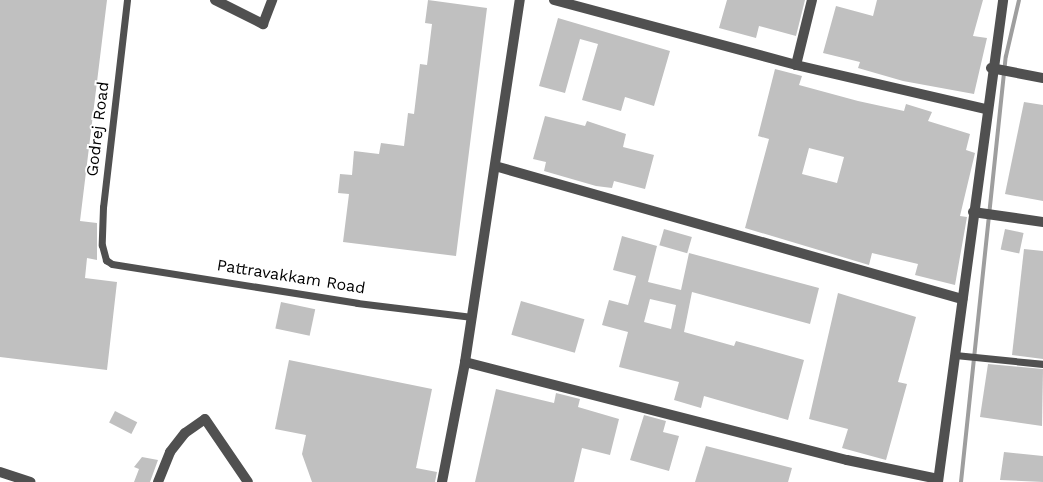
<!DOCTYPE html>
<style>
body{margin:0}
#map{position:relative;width:1043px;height:482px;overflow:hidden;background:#fff;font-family:"Work Sans",sans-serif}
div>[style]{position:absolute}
.stream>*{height:4px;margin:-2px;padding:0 2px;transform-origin:2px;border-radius:2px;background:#9e9e9e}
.building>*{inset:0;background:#c0c0c0;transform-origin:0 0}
.lane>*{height:7px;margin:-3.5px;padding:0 3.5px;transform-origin:3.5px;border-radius:3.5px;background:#505050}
.street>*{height:10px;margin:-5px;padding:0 5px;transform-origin:5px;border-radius:5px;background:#505050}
span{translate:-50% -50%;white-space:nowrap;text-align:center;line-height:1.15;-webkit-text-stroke:4px #fff;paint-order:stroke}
.street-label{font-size:16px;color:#000}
</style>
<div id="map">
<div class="stream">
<i style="left:961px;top:482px;width:428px;rotate:-84deg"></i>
<i style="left:1006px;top:56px;width:57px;rotate:-76.9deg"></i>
</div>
<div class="building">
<i style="clip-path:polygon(0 0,107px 0,80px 221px,97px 223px,97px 260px,87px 258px,85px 278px,117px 282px,107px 370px,0 357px)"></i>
<i style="clip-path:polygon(428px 0,487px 8px,456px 256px,343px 242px,349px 194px,338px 193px,340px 174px,352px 175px,354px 151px,379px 154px,381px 143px,404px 146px,408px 113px,414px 114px,420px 64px,427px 65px,432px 24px,425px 23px)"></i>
<i style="clip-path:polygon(727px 0,805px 0,796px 36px,759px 26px,756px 38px,719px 28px)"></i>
<i style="clip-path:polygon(877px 0,983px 0,973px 36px,987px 38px,974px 94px,903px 81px,858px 68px,860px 62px,823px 53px,836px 6px,873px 16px)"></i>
<i style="clip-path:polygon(558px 18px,670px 51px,654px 106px,625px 97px,621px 111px,582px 100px,598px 44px,580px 39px,565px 93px,539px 86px)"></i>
<i style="clip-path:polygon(evenodd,775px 69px,802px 76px,799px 85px,858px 101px,904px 111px,906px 104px,932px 112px,928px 121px,970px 134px,966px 150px,975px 153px,960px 216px,967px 217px,955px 285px,915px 275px,918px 264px,872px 253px,869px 265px,745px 228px,769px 139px,758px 136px,775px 69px,809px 148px,844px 157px,837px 183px,802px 174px,809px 148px)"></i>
<i style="clip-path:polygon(1024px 102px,1043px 105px,1043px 201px,1005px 194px)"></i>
<i style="clip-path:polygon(545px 116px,585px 126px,587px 121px,626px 134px,623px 147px,654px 155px,645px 189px,614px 181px,612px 188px,596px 186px,544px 171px,546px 162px,533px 159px)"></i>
<i style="left:664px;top:229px;width:29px;height:17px;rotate:16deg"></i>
<i style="left:1005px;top:229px;width:19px;height:21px;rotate:12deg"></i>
<i style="clip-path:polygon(evenodd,622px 236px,657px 246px,648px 282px,681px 290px,689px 253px,819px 288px,810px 324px,692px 292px,684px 332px,734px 346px,736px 341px,804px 360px,788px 420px,704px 396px,701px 408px,674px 400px,679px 382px,619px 367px,628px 332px,602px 325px,609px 300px,628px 305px,636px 276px,613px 270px,622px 236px,650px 299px,676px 305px,671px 329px,644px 322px,650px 299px)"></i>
<i style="clip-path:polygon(1024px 249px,1043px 251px,1043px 359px,1012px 355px)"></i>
<i style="clip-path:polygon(838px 293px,916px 317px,898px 382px,907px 384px,886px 460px,842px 448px,848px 429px,809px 419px)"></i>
<i style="left:521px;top:301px;width:66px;height:35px;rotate:16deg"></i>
<i style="left:281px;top:302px;width:35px;height:27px;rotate:12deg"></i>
<i style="clip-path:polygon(289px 360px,432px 389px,416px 468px,437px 472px,435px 482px,312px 482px,302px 454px,306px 435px,275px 429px)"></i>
<i style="clip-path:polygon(988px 364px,1043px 369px,1042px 426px,980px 417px)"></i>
<i style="clip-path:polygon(496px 389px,554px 403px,556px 393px,580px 399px,578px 407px,619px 419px,610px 455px,582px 448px,574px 482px,475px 482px)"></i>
<i style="left:115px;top:411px;width:25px;height:13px;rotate:27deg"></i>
<i style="clip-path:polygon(644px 415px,666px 421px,663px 432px,679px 436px,669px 471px,630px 460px)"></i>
<i style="clip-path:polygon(706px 446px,792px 468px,788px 482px,695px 482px)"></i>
<i style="clip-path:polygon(1004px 452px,1043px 456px,1043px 482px,1000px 480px)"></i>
<i style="clip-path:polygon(142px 457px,158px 460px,150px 482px,134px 482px,139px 469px,134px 467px)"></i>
</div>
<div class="lane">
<i style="left:127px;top:0;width:208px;rotate:96.6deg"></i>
<i style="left:103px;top:207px;width:38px;rotate:92deg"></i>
<i style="left:102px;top:245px;width:16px;rotate:75deg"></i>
<i style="left:106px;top:260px;width:7px;rotate:34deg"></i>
<i style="left:112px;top:264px;width:248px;rotate:9deg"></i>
<i style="left:357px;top:303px;width:116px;rotate:6.9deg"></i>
<i style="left:955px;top:355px;width:88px;rotate:5.8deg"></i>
</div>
<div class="street">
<i style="left:215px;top:0;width:54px;rotate:26.6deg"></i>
<i style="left:263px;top:24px;width:26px;rotate:-69deg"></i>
<i style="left:554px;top:0;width:251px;rotate:15deg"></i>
<i style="left:796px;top:65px;width:194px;rotate:13.1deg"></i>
<i style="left:796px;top:65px;width:67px;rotate:-76.2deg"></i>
<i style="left:991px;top:68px;width:53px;rotate:10.9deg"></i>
<i style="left:495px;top:166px;width:486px;rotate:15.9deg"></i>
<i style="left:973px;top:212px;width:71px;rotate:8.1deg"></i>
<i style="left:465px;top:362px;width:394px;rotate:14.4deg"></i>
<i style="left:847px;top:460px;width:93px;rotate:11.8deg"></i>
<i style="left:0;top:472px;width:32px;rotate:18deg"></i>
<i style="left:158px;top:482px;width:32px;rotate:-68deg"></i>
<i style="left:170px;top:452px;width:24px;rotate:-52deg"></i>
<i style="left:185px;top:433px;width:24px;rotate:-35deg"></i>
<i style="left:205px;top:419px;width:76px;rotate:55.7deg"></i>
<i style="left:442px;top:482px;width:122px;rotate:-79.1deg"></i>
<i style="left:465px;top:362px;width:366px;rotate:-81.4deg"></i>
<i style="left:938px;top:482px;width:486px;rotate:-82.3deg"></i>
</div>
<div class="street-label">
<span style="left:98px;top:129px;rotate:-83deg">Godrej Road</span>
<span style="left:291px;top:277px;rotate:9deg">Pattravakkam Road</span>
</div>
</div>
